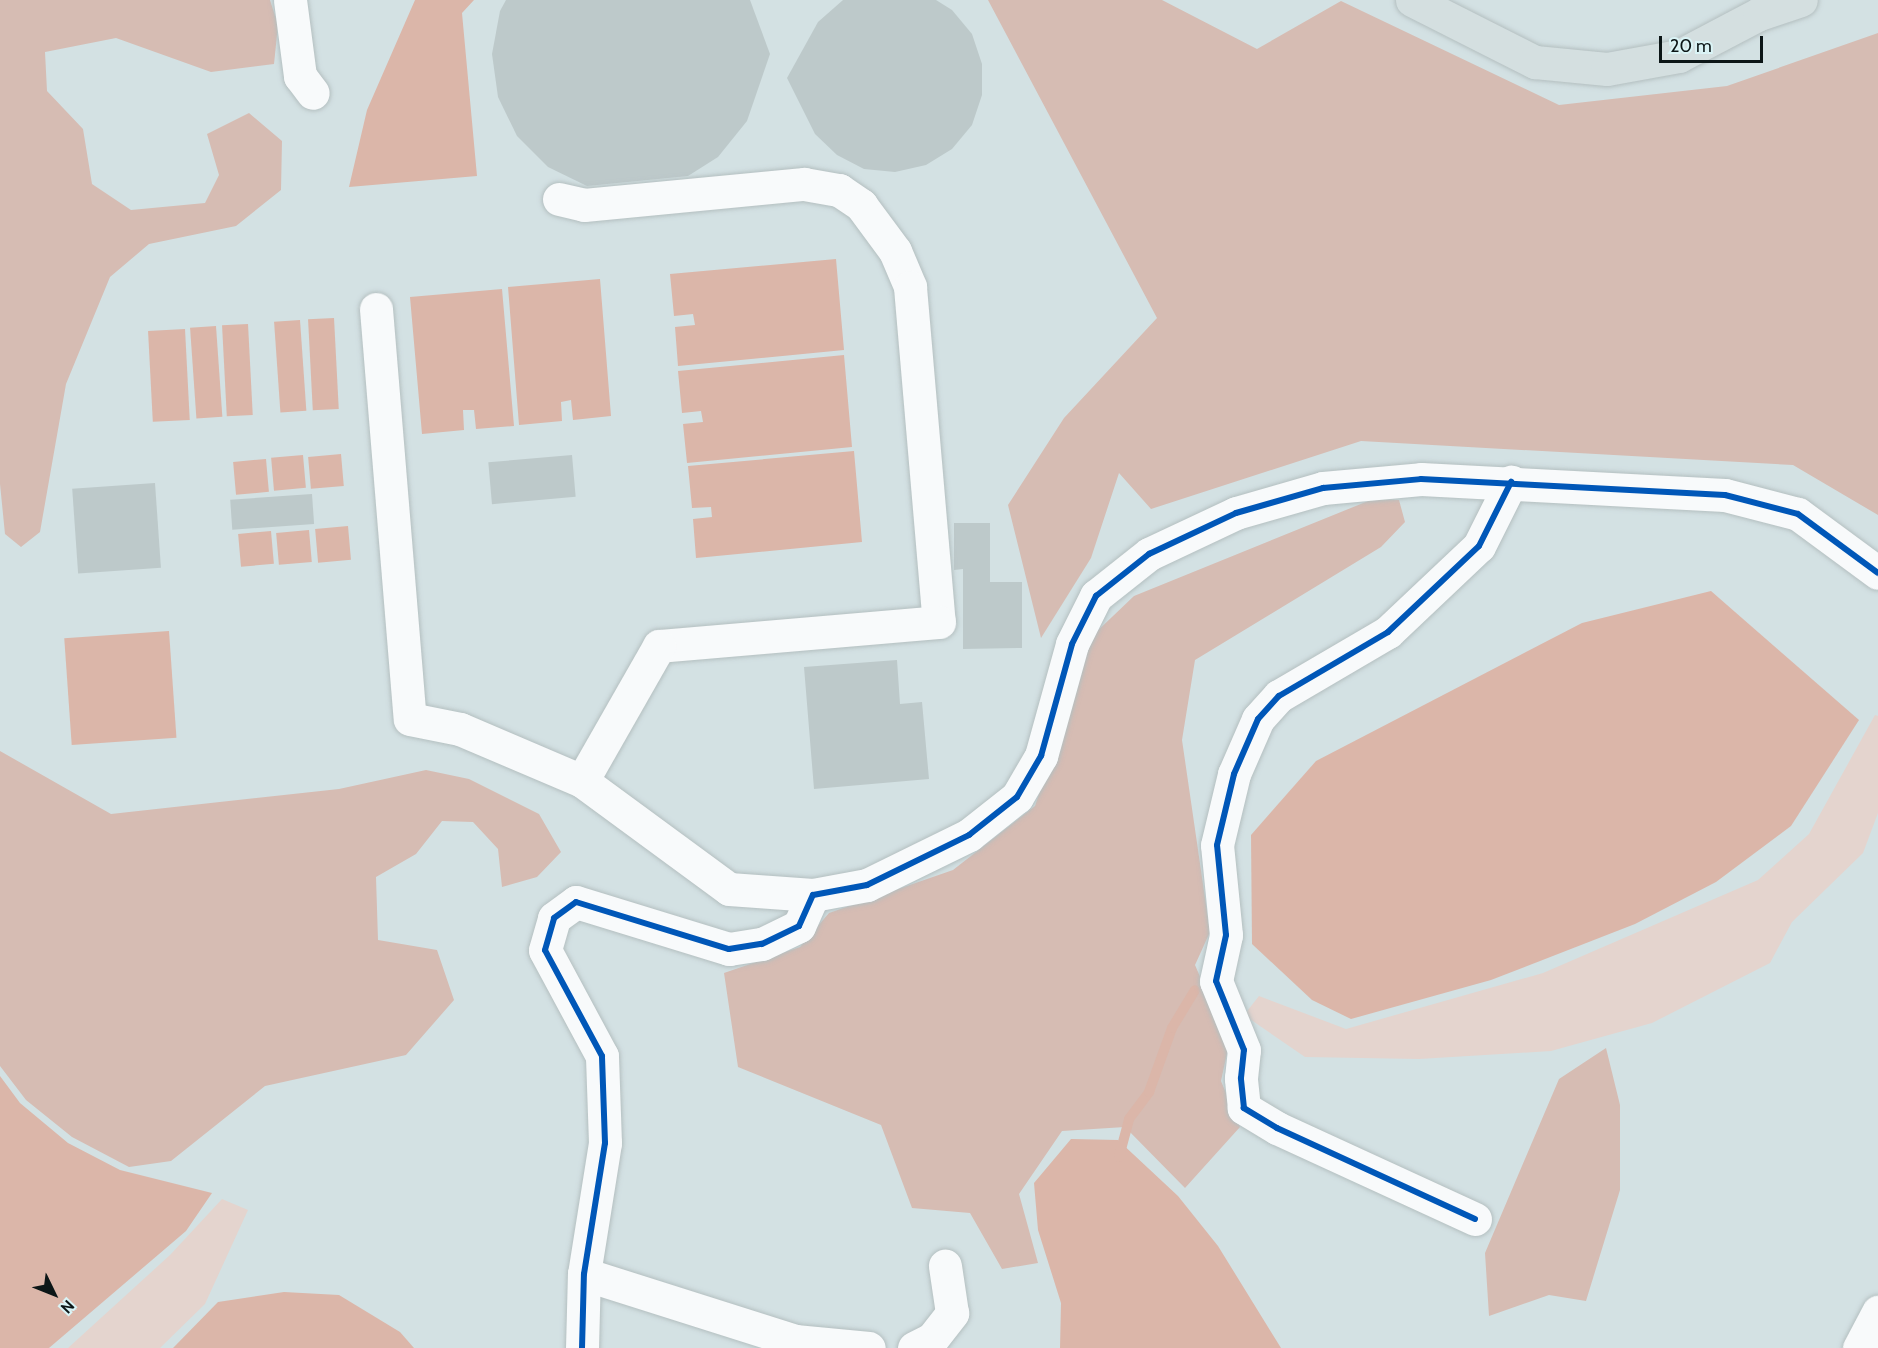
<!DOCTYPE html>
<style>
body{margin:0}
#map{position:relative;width:1878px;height:1348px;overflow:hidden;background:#d3e1e3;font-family:Cabin,sans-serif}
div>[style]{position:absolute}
.green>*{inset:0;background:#e4d4ce}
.forest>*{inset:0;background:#d6bcb3}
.water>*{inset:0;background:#dbb6a9;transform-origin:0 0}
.stream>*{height:10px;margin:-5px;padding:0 5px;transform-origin:5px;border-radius:5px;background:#dbb6a9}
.building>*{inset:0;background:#bdc9ca;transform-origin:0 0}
.roads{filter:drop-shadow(0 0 2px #b4bfc0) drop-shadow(0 0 2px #b4bfc0)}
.minor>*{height:33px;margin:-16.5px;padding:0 16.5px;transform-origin:16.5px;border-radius:16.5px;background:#f8fafb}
.major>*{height:33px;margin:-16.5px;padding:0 16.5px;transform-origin:16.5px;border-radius:16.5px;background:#d4dfe0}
.cycleway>*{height:6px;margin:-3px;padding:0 3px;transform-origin:3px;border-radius:3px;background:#0057b8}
span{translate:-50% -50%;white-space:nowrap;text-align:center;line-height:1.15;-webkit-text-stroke:4.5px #daf4f6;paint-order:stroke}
.north{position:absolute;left:24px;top:1264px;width:60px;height:60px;-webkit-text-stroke:4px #daf4f6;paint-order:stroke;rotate:133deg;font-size:16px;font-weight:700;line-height:24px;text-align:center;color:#0c1617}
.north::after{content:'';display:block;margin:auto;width:21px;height:27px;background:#0c1617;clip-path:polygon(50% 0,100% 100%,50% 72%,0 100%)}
.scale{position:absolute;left:1659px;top:36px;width:104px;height:27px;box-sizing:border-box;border:3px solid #0c1617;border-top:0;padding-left:8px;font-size:18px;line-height:21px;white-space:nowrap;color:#0c1617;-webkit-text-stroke:4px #daf4f6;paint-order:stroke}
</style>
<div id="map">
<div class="green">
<i style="clip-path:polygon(1875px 715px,1878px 716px,1878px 813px,1863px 853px,1792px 922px,1770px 963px,1652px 1023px,1551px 1051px,1419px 1059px,1305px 1057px,1244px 1015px,1259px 996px,1346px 1029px,1543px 973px,1758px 880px,1809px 834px)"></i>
<i style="clip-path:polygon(222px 1199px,248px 1210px,205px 1304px,160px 1348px,68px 1348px,170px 1255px)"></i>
</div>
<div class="forest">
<i style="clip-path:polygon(0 0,270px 0,278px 25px,274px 64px,211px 72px,116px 38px,45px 52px,47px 91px,83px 129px,92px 184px,131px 210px,205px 203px,219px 175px,207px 134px,249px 113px,282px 141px,281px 190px,236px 226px,149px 244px,110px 277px,66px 384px,40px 532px,21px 547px,5px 534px,0 484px)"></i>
<i style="clip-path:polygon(988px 0,1162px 0,1257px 49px,1341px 1px,1559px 105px,1727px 86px,1878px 33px,1878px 515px,1793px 465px,1361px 441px,1151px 509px,1119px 473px,1091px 558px,1041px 638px,1008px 505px,1064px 418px,1157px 318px)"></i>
<i style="clip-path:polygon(1373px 499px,1399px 500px,1405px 522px,1381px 547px,1195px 660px,1182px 740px,1210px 932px,1195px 965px,1229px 1044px,1221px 1081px,1240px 1127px,1185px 1188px,1125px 1127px,1062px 1131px,1019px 1194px,1038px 1263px,1002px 1269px,970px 1213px,912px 1208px,881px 1125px,738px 1067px,724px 973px,800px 947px,829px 913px,953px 870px,1035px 806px,1091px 637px,1134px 596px)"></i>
<i style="clip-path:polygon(0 751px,111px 814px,339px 789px,426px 770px,469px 779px,539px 814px,561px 852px,537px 877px,502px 887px,498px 849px,473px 822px,442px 821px,416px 854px,376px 877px,378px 940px,437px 950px,454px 1000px,406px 1055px,265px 1086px,171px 1161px,129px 1167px,72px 1137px,26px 1100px,0 1066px)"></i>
<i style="clip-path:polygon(1606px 1048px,1620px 1105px,1620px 1190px,1586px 1301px,1549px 1295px,1489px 1316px,1485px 1253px,1559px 1079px)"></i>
</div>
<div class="water">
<i style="clip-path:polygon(415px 0,474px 0,462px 13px,477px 176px,349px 187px,367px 110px)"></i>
<i style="clip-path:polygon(836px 259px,844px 350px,678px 366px,675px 327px,695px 325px,693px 314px,674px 316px,670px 274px)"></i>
<i style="clip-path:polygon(600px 279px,611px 416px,573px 420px,571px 400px,561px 402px,562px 421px,519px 425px,508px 287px)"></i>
<i style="clip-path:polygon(502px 289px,514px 426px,476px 429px,474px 410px,463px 410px,464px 430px,422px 434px,410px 297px)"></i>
<i style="left:334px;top:318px;width:91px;height:26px;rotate:87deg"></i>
<i style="left:300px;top:320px;width:91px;height:26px;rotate:86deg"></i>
<i style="left:248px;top:324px;width:91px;height:26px;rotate:87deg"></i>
<i style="left:216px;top:326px;width:91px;height:26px;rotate:86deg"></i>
<i style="left:185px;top:329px;width:91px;height:37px;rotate:87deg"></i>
<i style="clip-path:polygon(844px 355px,852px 447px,687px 463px,683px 424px,703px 422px,701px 411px,682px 413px,678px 371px)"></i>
<i style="clip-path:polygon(854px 451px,862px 542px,696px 558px,693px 519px,712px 517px,711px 507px,692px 508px,688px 466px)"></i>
<i style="left:341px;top:454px;width:32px;height:33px;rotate:85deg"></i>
<i style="left:303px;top:455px;width:33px;height:32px;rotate:85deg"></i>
<i style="left:266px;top:459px;width:33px;height:33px;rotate:85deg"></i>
<i style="left:348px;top:526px;width:34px;height:33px;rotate:85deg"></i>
<i style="left:309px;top:530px;width:32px;height:33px;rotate:85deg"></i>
<i style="left:271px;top:531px;width:33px;height:33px;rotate:85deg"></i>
<i style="clip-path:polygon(1711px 591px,1859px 720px,1791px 826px,1716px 882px,1635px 924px,1491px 980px,1351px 1019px,1312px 1000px,1252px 944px,1251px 835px,1316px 761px,1582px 623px)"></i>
<i style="left:169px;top:631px;width:107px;height:105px;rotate:86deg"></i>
<i style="clip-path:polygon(0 1076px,20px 1103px,68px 1143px,120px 1170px,212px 1193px,186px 1231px,49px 1348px,0 1348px)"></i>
<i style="clip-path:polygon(1071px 1139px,1118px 1140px,1178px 1196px,1218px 1246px,1281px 1348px,1060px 1348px,1061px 1303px,1038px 1230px,1034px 1183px)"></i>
<i style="clip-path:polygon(284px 1292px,339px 1295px,400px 1332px,414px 1348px,173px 1348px,218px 1302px)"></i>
</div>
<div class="stream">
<i style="left:1119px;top:1157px;width:39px;rotate:-75deg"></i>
<i style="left:1129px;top:1119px;width:34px;rotate:-53deg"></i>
<i style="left:1149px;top:1092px;width:68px;rotate:-70.2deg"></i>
<i style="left:1172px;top:1028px;width:44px;rotate:-58.8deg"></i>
</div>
<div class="building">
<i style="clip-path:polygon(506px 0,750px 0,770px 54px,747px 121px,718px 157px,688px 176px,587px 186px,548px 167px,517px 136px,498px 97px,492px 54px,500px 11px)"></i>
<i style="clip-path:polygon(843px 0,936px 0,952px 10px,972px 34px,982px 64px,982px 95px,972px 125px,952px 149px,926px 165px,895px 172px,864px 169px,837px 155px,815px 134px,787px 78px,818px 22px)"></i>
<i style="left:572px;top:455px;width:42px;height:84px;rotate:85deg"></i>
<i style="left:155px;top:483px;width:85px;height:83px;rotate:86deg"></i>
<i style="left:312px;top:494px;width:30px;height:82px;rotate:86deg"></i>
<i style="clip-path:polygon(954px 523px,990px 523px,990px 582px,1022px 582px,1022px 648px,963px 649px,963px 569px,954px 570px)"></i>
<i style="clip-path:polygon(897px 660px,900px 704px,922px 702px,929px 779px,814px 789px,804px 667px)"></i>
</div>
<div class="roads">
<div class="minor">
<i style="left:290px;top:0;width:77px;rotate:82.5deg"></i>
<i style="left:300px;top:76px;width:21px;rotate:53deg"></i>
<i style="left:559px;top:199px;width:26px;rotate:13deg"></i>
<i style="left:584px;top:205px;width:221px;rotate:-5.5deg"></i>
<i style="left:804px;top:184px;width:36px;rotate:10deg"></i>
<i style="left:839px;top:190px;width:27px;rotate:34deg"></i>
<i style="left:861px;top:205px;width:57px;rotate:53.5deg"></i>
<i style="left:895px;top:251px;width:39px;rotate:67deg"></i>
<i style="left:910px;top:287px;width:336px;rotate:85.1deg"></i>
<i style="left:939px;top:622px;width:281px;rotate:175.1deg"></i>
<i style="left:659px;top:646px;width:155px;rotate:119.7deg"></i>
<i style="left:376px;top:309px;width:411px;rotate:85.3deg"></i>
<i style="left:410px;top:719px;width:51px;rotate:11.3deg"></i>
<i style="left:460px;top:729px;width:133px;rotate:23.1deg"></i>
<i style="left:582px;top:781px;width:182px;rotate:36.3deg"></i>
<i style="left:729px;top:889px;width:84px;rotate:4.1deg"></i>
<i style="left:813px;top:895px;width:55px;rotate:-10.5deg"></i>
<i style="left:867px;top:885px;width:114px;rotate:-26.1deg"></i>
<i style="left:969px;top:835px;width:61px;rotate:-38.4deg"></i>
<i style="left:1017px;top:797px;width:48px;rotate:-59.7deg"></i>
<i style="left:1041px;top:756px;width:116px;rotate:-74.5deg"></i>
<i style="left:1072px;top:644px;width:54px;rotate:-63.4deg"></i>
<i style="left:1096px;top:596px;width:68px;rotate:-38.4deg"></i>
<i style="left:1149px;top:554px;width:96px;rotate:-25.2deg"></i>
<i style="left:1236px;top:513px;width:91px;rotate:-16deg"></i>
<i style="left:1323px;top:488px;width:98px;rotate:-5.2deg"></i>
<i style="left:1421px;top:479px;width:304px;rotate:3deg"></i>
<i style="left:1725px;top:495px;width:75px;rotate:14.6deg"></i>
<i style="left:1798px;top:514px;width:99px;rotate:36.4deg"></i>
<i style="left:1475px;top:1219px;width:218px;rotate:-155.3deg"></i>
<i style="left:1277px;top:1128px;width:39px;rotate:-149deg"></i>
<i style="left:1244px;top:1108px;width:30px;rotate:-96deg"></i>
<i style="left:1241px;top:1078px;width:28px;rotate:-84deg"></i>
<i style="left:1244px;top:1050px;width:74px;rotate:-112.1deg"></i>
<i style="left:1216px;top:981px;width:47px;rotate:-77.7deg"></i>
<i style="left:1226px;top:935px;width:90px;rotate:-95.7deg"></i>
<i style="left:1217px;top:845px;width:73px;rotate:-76.5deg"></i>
<i style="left:1234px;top:774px;width:60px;rotate:-66.4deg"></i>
<i style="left:1258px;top:719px;width:31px;rotate:-48deg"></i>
<i style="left:1279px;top:696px;width:126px;rotate:-30.4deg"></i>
<i style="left:1388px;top:632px;width:125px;rotate:-43.4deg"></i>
<i style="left:1479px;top:546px;width:72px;rotate:-63.4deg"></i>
<i style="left:584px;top:1274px;width:221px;rotate:17.6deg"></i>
<i style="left:795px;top:1341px;width:74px;rotate:5.4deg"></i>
<i style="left:582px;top:1348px;width:74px;rotate:-88.5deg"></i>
<i style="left:584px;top:1274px;width:133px;rotate:-80.9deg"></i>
<i style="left:605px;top:1143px;width:87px;rotate:-92deg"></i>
<i style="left:602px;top:1056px;width:120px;rotate:-118.3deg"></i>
<i style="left:545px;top:950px;width:33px;rotate:-74deg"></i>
<i style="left:554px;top:918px;width:27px;rotate:-36deg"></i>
<i style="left:576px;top:902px;width:160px;rotate:17.1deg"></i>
<i style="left:729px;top:949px;width:33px;rotate:-9deg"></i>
<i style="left:762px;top:944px;width:41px;rotate:-25.9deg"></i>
<i style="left:799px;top:926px;width:34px;rotate:-66deg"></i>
<i style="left:914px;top:1348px;width:20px;rotate:-27deg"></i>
<i style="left:932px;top:1339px;width:33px;rotate:-52deg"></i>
<i style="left:952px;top:1313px;width:48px;rotate:-98.5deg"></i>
<i style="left:1859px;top:1348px;width:41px;rotate:-62.2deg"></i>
</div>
<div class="major">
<i style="left:1412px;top:0;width:138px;rotate:26.8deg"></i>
<i style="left:1535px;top:62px;width:72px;rotate:5.6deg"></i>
<i style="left:1607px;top:69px;width:73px;rotate:-10.2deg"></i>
<i style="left:1679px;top:56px;width:90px;rotate:-27.7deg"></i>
<i style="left:1759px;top:14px;width:44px;rotate:-18.4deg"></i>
</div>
</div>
<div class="cycleway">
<i style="left:1475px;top:1219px;width:218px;rotate:-155.3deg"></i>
<i style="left:1277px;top:1128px;width:39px;rotate:-149deg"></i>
<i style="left:1244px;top:1108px;width:30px;rotate:-96deg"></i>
<i style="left:1241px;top:1078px;width:28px;rotate:-84deg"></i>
<i style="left:1244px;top:1050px;width:74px;rotate:-112.1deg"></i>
<i style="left:1216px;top:981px;width:47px;rotate:-77.7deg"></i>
<i style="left:1226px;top:935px;width:90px;rotate:-95.7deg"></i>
<i style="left:1217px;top:845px;width:73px;rotate:-76.5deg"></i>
<i style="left:1234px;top:774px;width:60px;rotate:-66.4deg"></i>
<i style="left:1258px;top:719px;width:31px;rotate:-48deg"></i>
<i style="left:1279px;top:696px;width:126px;rotate:-30.4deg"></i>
<i style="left:1388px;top:632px;width:125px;rotate:-43.4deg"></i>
<i style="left:1479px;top:546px;width:72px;rotate:-63.4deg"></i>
<i style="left:582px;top:1348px;width:74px;rotate:-88.5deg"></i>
<i style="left:584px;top:1274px;width:133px;rotate:-80.9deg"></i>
<i style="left:605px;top:1143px;width:87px;rotate:-92deg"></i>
<i style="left:602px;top:1056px;width:120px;rotate:-118.3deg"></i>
<i style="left:545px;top:950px;width:33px;rotate:-74deg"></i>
<i style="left:554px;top:918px;width:27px;rotate:-36deg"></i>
<i style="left:576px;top:902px;width:160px;rotate:17.1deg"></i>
<i style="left:729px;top:949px;width:33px;rotate:-9deg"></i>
<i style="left:762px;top:944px;width:41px;rotate:-25.9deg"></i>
<i style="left:799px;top:926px;width:34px;rotate:-66deg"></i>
<i style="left:813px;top:895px;width:55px;rotate:-10.5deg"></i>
<i style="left:867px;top:885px;width:114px;rotate:-26.1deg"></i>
<i style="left:969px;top:835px;width:61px;rotate:-38.4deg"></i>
<i style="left:1017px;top:797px;width:48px;rotate:-59.7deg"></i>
<i style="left:1041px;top:756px;width:116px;rotate:-74.5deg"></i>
<i style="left:1072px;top:644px;width:54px;rotate:-63.4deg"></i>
<i style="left:1096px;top:596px;width:68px;rotate:-38.4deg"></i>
<i style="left:1149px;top:554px;width:96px;rotate:-25.2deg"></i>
<i style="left:1236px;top:513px;width:91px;rotate:-16deg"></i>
<i style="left:1323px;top:488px;width:98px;rotate:-5.2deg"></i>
<i style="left:1421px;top:479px;width:304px;rotate:3deg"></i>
<i style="left:1725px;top:495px;width:75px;rotate:14.6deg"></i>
<i style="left:1798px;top:514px;width:99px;rotate:36.4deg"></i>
</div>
<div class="north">N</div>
<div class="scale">20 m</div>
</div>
